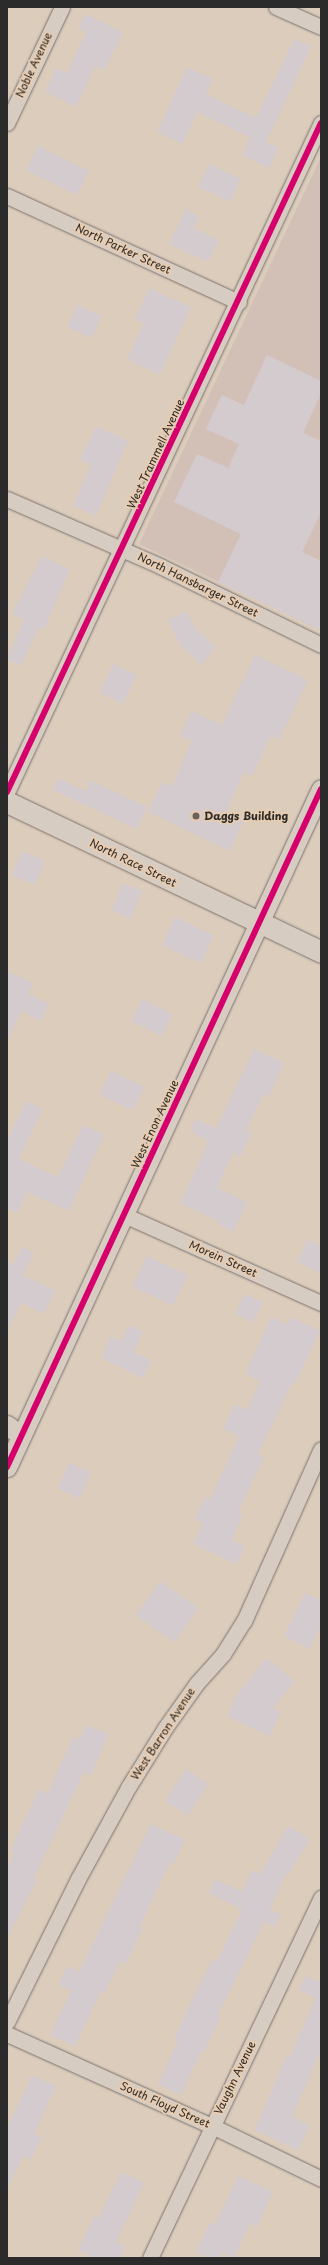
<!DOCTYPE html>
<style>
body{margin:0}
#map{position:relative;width:328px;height:2265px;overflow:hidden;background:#dcccbc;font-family:"Playpen Sans",sans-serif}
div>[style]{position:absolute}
.built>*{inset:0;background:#d2c0b6}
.building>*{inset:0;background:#d4cbce;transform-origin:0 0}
.roads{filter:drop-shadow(0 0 1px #7b736c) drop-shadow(0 0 1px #7b736c)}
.minor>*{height:15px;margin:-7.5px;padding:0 7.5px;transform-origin:7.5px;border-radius:7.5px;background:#d7ccc1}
.tertiary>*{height:19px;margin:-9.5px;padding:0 9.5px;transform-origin:9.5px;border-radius:9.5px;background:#d7ccc1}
.secondary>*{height:21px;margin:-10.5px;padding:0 10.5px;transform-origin:10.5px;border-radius:10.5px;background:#d7ccc1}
.cycleway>*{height:6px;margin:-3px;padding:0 3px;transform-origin:3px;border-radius:3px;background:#d6006c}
.dots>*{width:11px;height:11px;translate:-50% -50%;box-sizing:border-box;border:2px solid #e9ccaf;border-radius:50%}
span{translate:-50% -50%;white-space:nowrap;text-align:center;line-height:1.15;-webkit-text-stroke:3.5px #e9ccaf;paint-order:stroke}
.street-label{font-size:11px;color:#2b2b2b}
.poi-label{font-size:11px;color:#2b2b2b;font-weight:700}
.left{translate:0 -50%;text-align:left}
.frame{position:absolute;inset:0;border:8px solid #2b2b2b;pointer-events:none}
</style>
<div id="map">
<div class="built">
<i style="clip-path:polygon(321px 157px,321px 630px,139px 544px)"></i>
</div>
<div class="building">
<i style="clip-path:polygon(85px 14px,123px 32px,105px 70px,95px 66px,76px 107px,45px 92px,56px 68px,67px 73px,86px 32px,78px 29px)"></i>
<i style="clip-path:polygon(294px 39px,311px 47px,266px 142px,279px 147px,269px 168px,242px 155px,250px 137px,197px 112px,183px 144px,157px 132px,187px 67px,213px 79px,206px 94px,256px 118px)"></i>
<i style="left:38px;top:146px;width:57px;height:27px;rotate:26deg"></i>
<i style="left:209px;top:164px;width:35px;height:25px;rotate:25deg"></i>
<i style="clip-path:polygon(186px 209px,199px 216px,194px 228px,219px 240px,208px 262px,169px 244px)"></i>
<i style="clip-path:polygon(149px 288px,191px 307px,160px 375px,127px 359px,144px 323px,135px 319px)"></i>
<i style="left:77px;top:305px;width:27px;height:24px;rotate:24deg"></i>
<i style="clip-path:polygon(267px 355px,321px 381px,321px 393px,303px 433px,321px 441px,321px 512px,302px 552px,321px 561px,321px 630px,218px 582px,241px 534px,174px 502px,197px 454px,228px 468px,239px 444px,206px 429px,222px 395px,244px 405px)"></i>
<i style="clip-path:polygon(96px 426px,128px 441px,96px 516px,73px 505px,91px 465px,80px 459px)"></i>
<i style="clip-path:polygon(42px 556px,70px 569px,44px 630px,39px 627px,21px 666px,7px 659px,24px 620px,12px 614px)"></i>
<i style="clip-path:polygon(187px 611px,196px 629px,216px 647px,201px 665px,180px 645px,168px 620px)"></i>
<i style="clip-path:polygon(255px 655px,308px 680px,279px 740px,271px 736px,252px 776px,244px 772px,226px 812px,244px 820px,230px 851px,148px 812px,162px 782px,172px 786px,192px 741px,180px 736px,192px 711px,222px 725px)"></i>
<i style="left:113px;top:664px;width:26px;height:32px;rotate:25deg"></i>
<i style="clip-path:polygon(58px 778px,86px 791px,90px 780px,147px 807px,137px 829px,53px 790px)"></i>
<i style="left:22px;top:851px;width:25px;height:26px;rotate:23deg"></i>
<i style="left:123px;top:883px;width:21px;height:30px;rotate:23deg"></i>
<i style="left:175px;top:917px;width:43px;height:31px;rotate:25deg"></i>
<i style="clip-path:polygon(7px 971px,33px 983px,28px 994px,49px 1004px,41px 1021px,22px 1011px,7px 1041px)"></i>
<i style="left:142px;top:999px;width:34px;height:25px;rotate:26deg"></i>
<i style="clip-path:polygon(254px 1049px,284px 1063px,269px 1096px,264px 1094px,246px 1130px,252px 1133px,240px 1157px,233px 1153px,217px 1188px,247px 1202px,233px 1232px,216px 1223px,217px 1220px,180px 1203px,209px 1141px,190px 1131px,196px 1119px,216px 1129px)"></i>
<i style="left:111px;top:1071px;width:37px;height:26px;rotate:26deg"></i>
<i style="clip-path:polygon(26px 1101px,43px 1109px,19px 1159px,58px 1177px,83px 1125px,104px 1135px,69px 1211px,27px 1192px,17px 1213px,7px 1208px,7px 1142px)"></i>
<i style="clip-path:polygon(308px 1240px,321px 1246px,321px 1273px,297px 1262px)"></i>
<i style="clip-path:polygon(22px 1247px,34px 1253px,23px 1275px,55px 1291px,44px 1314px,21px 1303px,7px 1332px,7px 1261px,13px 1264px)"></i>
<i style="left:147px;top:1256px;width:45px;height:34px;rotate:25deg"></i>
<i style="left:245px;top:1294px;width:20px;height:22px;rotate:27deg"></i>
<i style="clip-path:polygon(271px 1317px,287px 1324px,290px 1317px,320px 1331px,295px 1384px,292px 1383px,258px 1454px,264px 1457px,238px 1513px,243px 1515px,232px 1540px,245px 1546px,237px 1564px,193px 1544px,203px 1523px,194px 1519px,205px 1497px,210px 1500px,239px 1436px,223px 1429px,235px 1404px,247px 1410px,260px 1381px,245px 1374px)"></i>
<i style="clip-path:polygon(129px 1325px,143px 1332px,134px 1352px,151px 1360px,143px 1378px,101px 1358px,111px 1336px,121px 1341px)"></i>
<i style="left:69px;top:1463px;width:24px;height:28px;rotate:24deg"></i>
<i style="left:160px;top:1581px;width:47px;height:42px;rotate:35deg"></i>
<i style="clip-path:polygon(305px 1593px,321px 1600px,321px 1625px,310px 1649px,284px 1636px)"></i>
<i style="clip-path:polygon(266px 1658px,295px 1681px,273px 1708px,281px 1712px,270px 1736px,227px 1716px,236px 1696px)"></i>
<i style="clip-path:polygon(86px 1725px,108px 1734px,91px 1775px,84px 1772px,34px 1878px,37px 1880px,7px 1938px,7px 1868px,14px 1853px,10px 1851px,39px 1789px,48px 1793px,73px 1737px,80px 1740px)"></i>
<i style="left:186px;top:1769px;width:27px;height:38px;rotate:33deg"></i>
<i style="clip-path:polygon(151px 1824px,185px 1840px,174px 1864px,170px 1862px,140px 1927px,143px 1928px,126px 1964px,120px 1961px,105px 1993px,101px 1991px,75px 2046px,50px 2035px,71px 1991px,58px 1985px,67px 1966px,79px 1972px)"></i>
<i style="clip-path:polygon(288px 1826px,310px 1839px,288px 1875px,286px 1874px,270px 1909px,281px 1915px,275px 1927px,264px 1922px,218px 2015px,221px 2016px,204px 2053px,201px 2052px,181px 2095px,158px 2084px,178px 2041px,174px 2039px,191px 2002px,212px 1960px,217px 1962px,242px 1909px,209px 1893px,215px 1879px,242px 1892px,252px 1870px,260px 1874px)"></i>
<i style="clip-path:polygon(306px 1976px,321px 1983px,321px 2050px,292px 2117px,310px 2125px,298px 2150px,255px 2130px,286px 2057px,289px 2058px,316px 1998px,299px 1990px)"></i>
<i style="clip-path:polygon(32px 2075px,56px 2086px,34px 2134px,42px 2137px,31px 2160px,23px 2156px,7px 2190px,7px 2129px)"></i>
<i style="clip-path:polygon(121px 2172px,144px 2183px,116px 2242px,126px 2246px,120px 2258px,95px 2258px,78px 2250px,94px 2216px,99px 2218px)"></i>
<i style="clip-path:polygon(238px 2176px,273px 2192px,257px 2227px,250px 2223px,234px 2258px,222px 2252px,219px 2258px,209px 2258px,196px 2252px,210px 2222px,215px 2225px)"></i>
</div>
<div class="roads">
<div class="minor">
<i style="left:276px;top:7px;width:49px;rotate:24deg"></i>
<i style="left:7px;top:123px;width:128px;rotate:-64.6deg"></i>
<i style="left:7px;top:196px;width:255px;rotate:24.6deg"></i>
<i style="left:7px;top:499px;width:167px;rotate:23.6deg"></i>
<i style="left:160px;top:566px;width:179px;rotate:26.1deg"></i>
<i style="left:7px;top:792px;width:739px;rotate:-64.86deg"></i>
<i style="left:124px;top:1215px;width:216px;rotate:24.1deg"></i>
<i style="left:7px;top:2022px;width:160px;rotate:-63.6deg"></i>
<i style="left:78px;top:1879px;width:106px;rotate:-61.3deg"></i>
<i style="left:129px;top:1786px;width:68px;rotate:-58.2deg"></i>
<i style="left:165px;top:1728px;width:55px;rotate:-54.6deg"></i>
<i style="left:197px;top:1683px;width:39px;rotate:-48deg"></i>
<i style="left:223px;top:1654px;width:39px;rotate:-58deg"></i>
<i style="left:244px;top:1621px;width:188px;rotate:-65.9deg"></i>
<i style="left:7px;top:2034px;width:225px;rotate:24.2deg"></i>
<i style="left:212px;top:2126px;width:121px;rotate:25.9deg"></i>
<i style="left:150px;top:2258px;width:399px;rotate:-64.6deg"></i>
</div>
<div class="tertiary">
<i style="left:7px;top:1425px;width:18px;rotate:38deg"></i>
<i style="left:7px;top:1467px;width:747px;rotate:-65.15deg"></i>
</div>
<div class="secondary">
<i style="left:7px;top:802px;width:348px;rotate:25.5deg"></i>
</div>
</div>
<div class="cycleway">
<i style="left:7px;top:792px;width:739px;rotate:-64.86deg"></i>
<i style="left:7px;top:1467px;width:747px;rotate:-65.15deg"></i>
</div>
<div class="dots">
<i style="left:196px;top:816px;background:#69635e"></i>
</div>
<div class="street-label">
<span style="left:34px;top:65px;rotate:-65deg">Noble Avenue</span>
<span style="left:123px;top:249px;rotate:25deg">North Parker Street</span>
<span style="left:156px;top:454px;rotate:-65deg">West Trammell Avenue</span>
<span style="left:198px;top:585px;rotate:26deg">North Hansbarger Street</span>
<span style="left:133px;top:863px;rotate:26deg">North Race Street</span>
<span style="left:155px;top:1124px;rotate:-65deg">West Enon Avenue</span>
<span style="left:223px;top:1259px;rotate:24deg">Morein Street</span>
<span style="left:163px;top:1734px;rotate:-57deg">West Barron Avenue</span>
<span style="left:235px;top:2078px;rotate:-64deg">Vaughn Avenue</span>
<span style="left:165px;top:2105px;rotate:24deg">South Floyd Street</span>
</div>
<div class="poi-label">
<span class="left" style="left:204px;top:816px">Daggs Building</span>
</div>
<div class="frame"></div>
</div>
